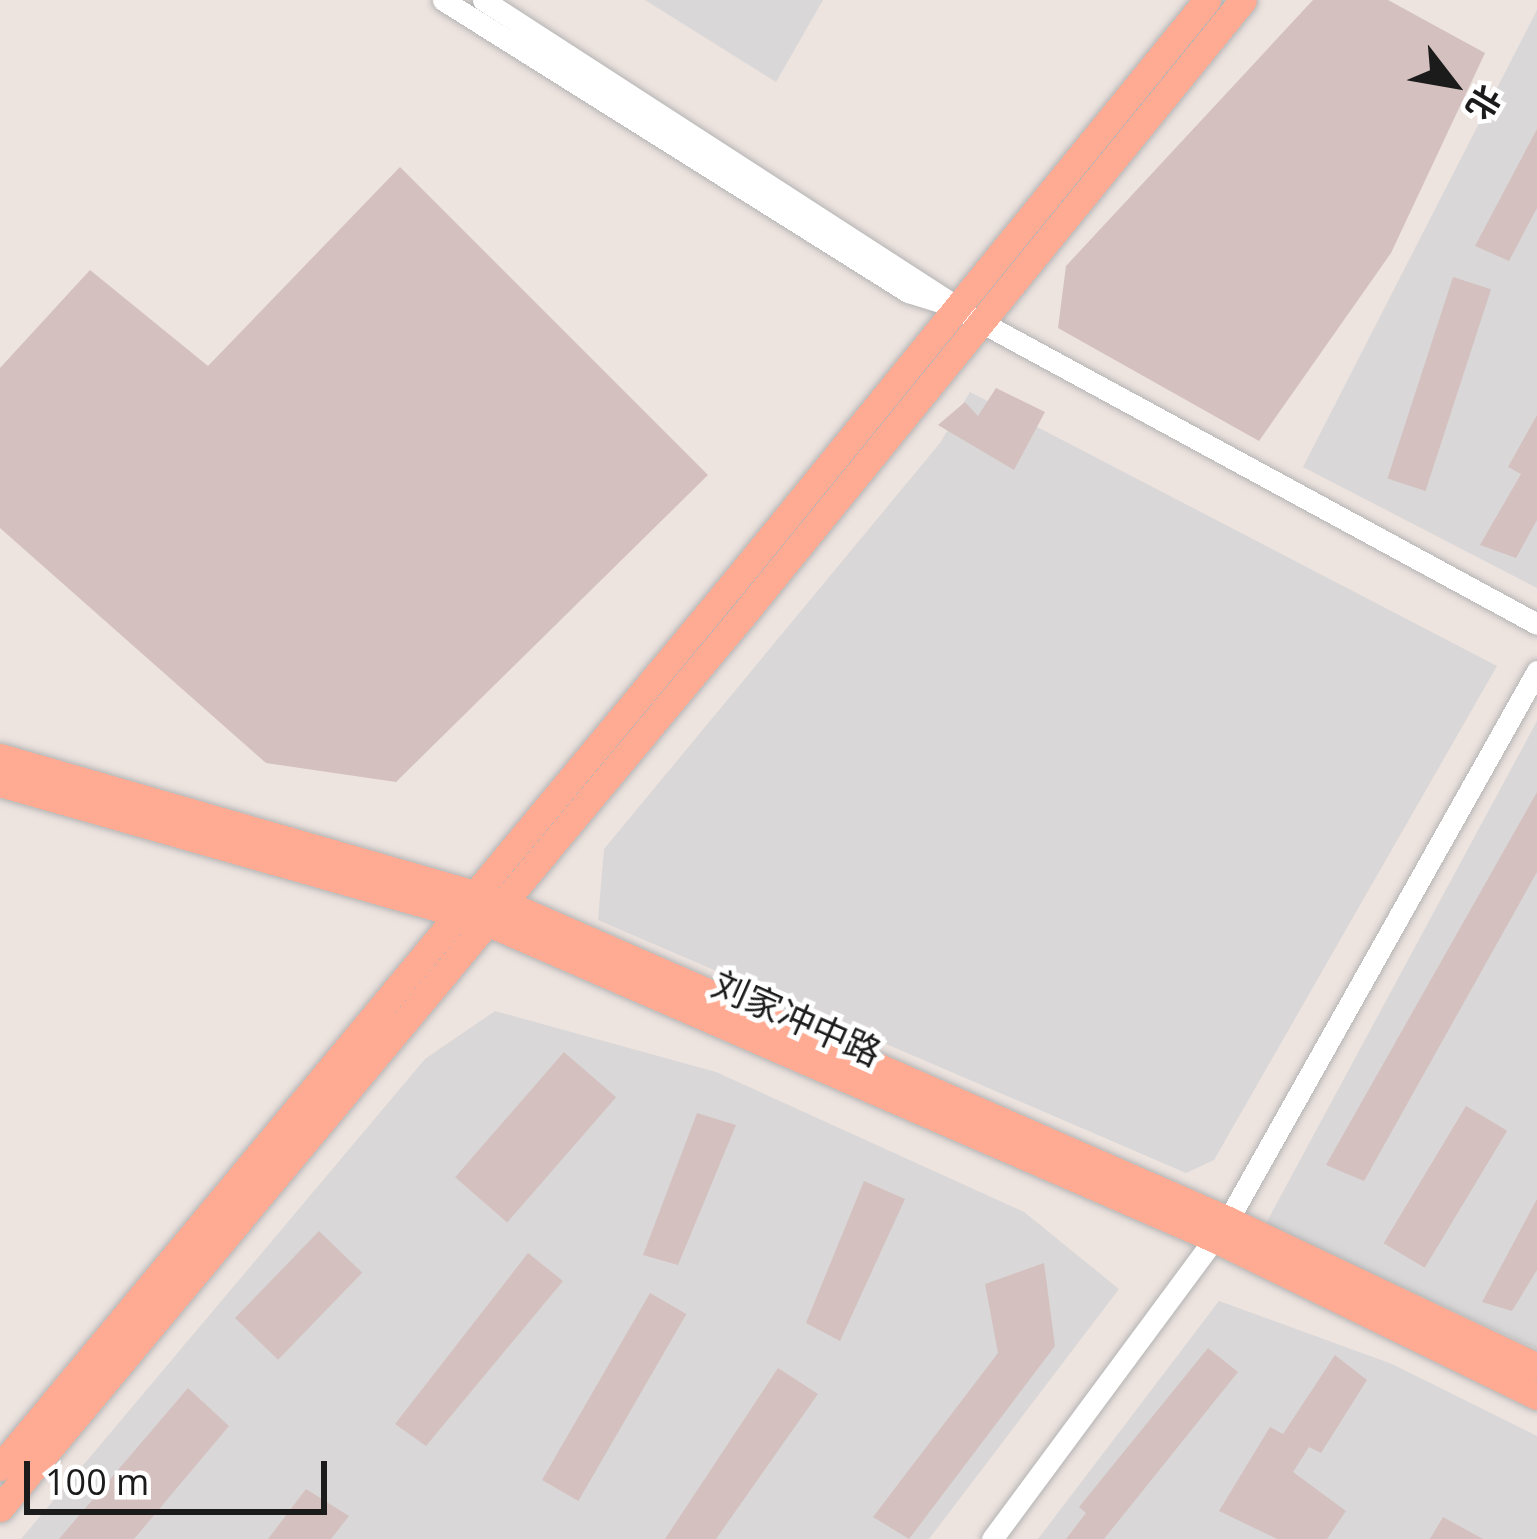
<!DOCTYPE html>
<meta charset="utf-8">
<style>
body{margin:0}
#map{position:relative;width:1537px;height:1539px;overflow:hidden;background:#ede3df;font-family:"Open Sans","Noto Sans SC",sans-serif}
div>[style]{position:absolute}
.residential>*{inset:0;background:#d9d7d8}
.building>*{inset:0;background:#d4c1bf;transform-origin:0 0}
.roads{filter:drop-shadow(0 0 3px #b4b4b4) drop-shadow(0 0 3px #b4b4b4)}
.minor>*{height:21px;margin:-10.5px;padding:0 10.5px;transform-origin:10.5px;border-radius:10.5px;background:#fff}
.major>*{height:27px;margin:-13.5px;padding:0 13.5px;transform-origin:13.5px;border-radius:13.5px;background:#ffaa92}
span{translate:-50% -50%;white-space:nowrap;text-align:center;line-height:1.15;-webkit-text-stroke:10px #fff;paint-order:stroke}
.street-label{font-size:36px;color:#1b1b1b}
.north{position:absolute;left:1393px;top:24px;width:120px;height:120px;-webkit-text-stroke:9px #fff;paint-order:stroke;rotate:121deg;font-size:33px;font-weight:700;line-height:48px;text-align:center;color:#1b1b1b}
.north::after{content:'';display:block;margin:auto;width:42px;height:54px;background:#1b1b1b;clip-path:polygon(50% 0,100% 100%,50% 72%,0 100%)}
.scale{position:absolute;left:24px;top:1461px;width:303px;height:54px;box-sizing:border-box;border:6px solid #1b1b1b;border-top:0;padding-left:15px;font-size:36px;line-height:42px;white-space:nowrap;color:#1b1b1b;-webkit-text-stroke:9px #fff;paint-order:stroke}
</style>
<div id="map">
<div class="residential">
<i style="clip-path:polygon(645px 0,823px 0,776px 82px)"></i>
<i style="clip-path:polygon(1537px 10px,1537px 588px,1303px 467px)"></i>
<i style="clip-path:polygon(970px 392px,1497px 666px,1214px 1160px,1186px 1173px,598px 920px,604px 849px,940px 443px)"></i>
<i style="clip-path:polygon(1537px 721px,1537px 1349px,1265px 1225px)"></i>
<i style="clip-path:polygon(495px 1011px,716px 1072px,1024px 1212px,1119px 1289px,929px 1539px,21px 1539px,425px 1059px)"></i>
<i style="clip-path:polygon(1219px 1301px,1392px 1364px,1537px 1436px,1537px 1539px,1038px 1539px)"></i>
</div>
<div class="building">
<i style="clip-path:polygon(1313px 0,1388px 0,1485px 53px,1391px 253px,1259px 441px,1058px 328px,1066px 266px)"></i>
<i style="clip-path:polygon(1537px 129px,1537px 208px,1509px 261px,1475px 246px)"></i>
<i style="clip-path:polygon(400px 167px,708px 475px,396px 782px,266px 763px,0 528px,0 368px,90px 270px,208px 366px)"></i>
<i style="left:1453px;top:277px;width:40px;height:212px;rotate:18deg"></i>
<i style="clip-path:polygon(996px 388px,1045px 412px,1014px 470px,938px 425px,965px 402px,978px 416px)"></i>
<i style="clip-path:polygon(1537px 415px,1537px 520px,1516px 558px,1480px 545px,1521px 474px,1508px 467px)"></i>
<i style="clip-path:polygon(1537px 792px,1537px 872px,1364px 1181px,1326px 1165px)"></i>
<i style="left:564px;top:1052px;width:69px;height:166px;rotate:41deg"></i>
<i style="left:1466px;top:1106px;width:48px;height:160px;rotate:31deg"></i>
<i style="clip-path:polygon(697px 1113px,736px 1125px,678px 1265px,643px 1255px)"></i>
<i style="clip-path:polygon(864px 1181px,905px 1199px,840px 1341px,806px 1323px)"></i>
<i style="clip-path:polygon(1537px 1199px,1537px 1270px,1512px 1311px,1482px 1302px)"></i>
<i style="left:319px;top:1231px;width:60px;height:121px;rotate:44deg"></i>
<i style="clip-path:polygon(528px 1253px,563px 1281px,426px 1446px,395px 1424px)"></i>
<i style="clip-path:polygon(1044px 1263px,1055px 1346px,909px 1539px,873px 1517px,998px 1353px,985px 1284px)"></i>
<i style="left:650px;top:1293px;width:42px;height:216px;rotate:30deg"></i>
<i style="clip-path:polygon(1208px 1348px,1238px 1372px,1104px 1539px,1066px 1539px,1086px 1513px,1079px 1507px)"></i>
<i style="clip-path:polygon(1335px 1355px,1367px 1380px,1321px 1453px,1309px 1447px,1293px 1472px,1346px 1511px,1327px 1539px,1277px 1539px,1219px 1511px,1270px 1427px,1283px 1434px)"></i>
<i style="clip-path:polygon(778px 1368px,818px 1394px,716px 1539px,665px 1539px)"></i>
<i style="clip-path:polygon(188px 1388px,229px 1426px,134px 1539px,59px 1539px)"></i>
<i style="clip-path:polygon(306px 1489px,349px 1516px,331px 1539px,268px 1539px)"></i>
<i style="clip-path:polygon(1443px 1517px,1483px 1539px,1430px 1539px)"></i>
</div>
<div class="roads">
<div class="minor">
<i style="left:443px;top:0;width:549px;rotate:32.13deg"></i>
<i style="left:908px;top:292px;width:53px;rotate:17.4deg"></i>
<i style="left:959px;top:308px;width:567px;rotate:-147.09deg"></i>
<i style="left:968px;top:315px;width:647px;rotate:28.5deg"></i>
<i style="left:992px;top:1539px;width:397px;rotate:-53.5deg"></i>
<i style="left:1228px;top:1220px;width:630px;rotate:-60.63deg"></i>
</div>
<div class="major">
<i style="left:0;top:757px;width:523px;rotate:16.11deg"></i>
<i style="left:502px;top:902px;width:793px;rotate:23.65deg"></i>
<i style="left:1228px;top:1220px;width:342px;rotate:25.4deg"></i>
<i style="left:0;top:783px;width:503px;rotate:15.91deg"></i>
<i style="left:484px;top:921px;width:797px;rotate:23.51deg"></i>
<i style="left:1215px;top:1239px;width:358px;rotate:26deg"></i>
<i style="left:0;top:1467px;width:1145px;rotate:-50.32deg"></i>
<i style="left:731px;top:586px;width:755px;rotate:-50.91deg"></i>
<i style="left:0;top:1508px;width:1176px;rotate:-50.24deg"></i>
<i style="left:752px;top:604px;width:778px;rotate:-50.89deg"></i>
</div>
</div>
<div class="street-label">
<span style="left:797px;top:1018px;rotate:24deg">刘家冲中路</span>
</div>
<div class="north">北</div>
<div class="scale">100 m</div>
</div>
